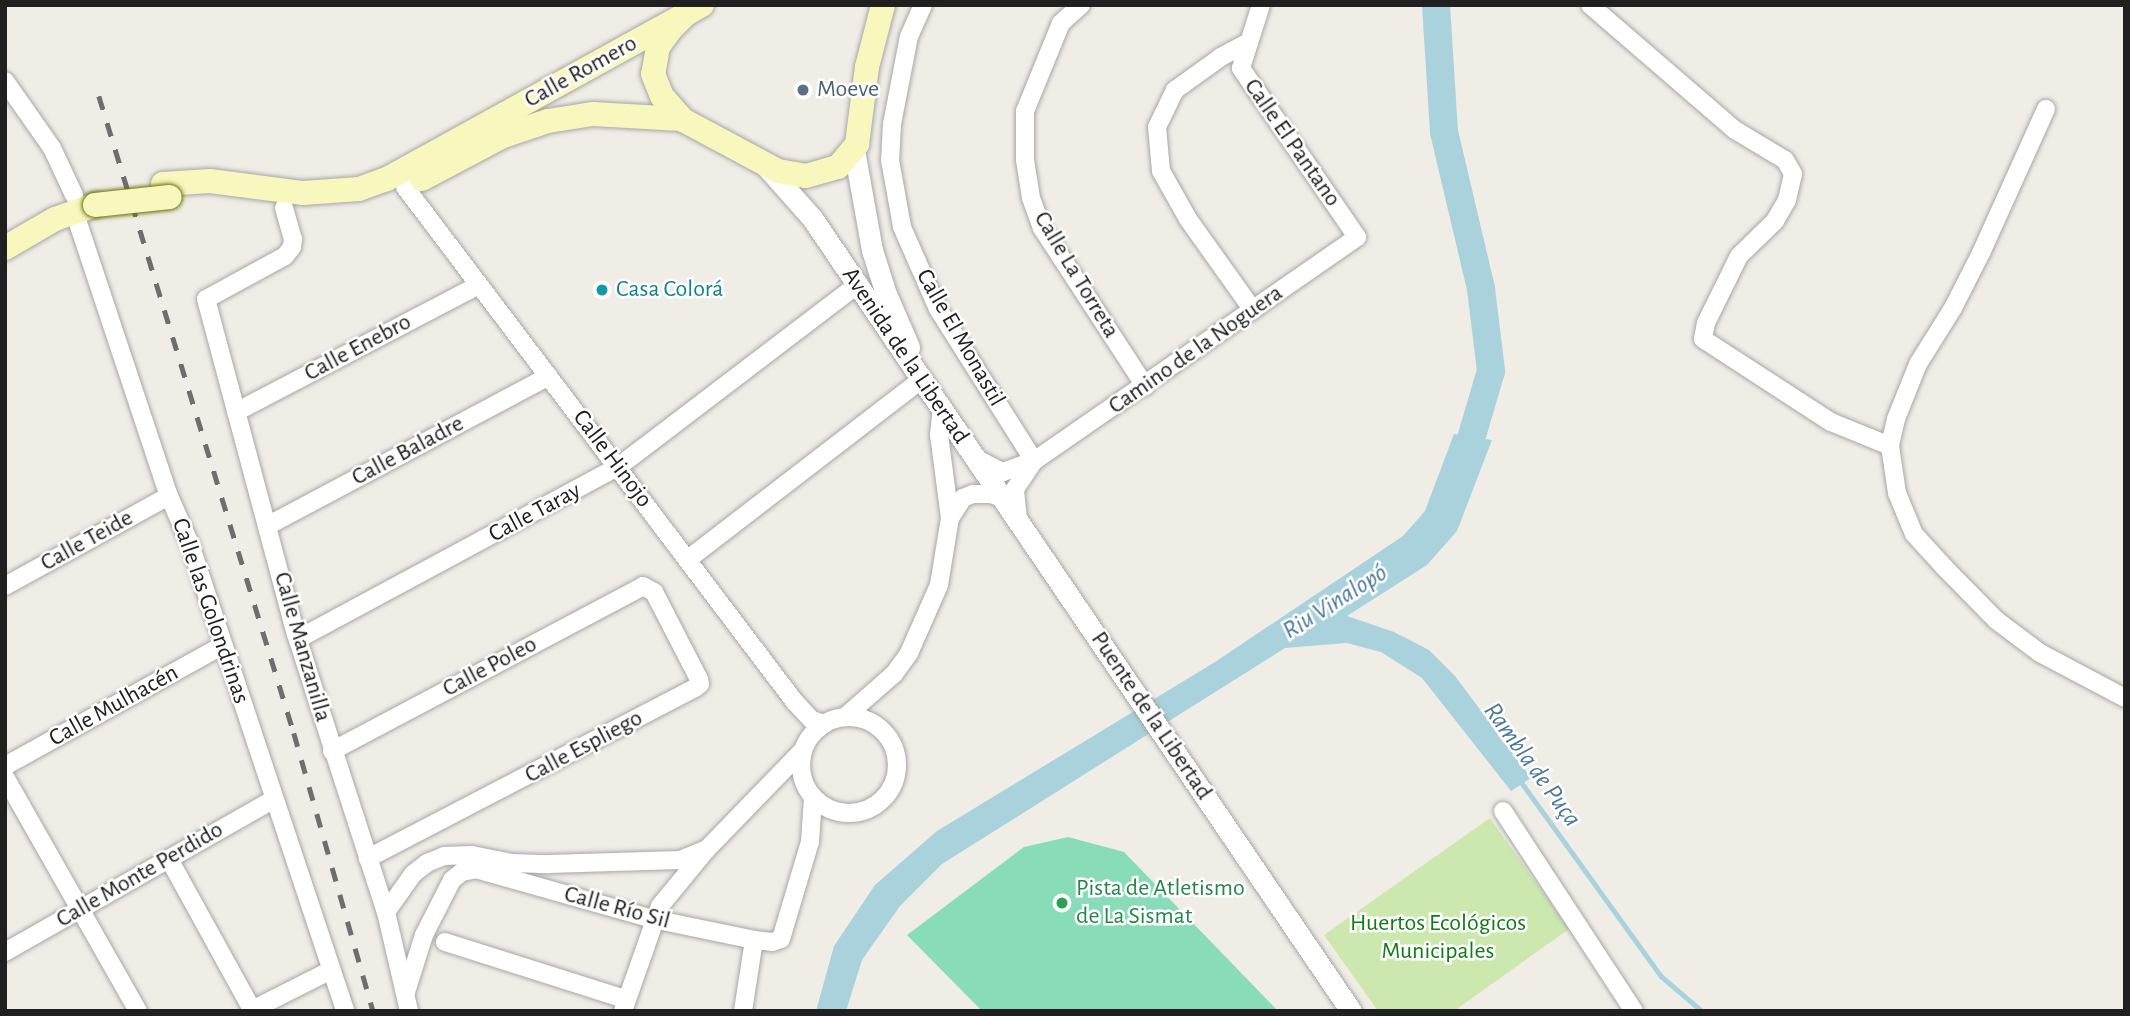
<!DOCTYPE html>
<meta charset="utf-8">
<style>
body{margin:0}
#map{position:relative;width:2130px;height:1016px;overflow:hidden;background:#f0ede7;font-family:"Alegreya Sans",sans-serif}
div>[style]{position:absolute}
.grass>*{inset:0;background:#cde8af}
.pitch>*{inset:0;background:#88dcb8}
.water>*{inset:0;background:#a9d2dc}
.stream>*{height:4.5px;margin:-2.25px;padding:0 2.25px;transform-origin:2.25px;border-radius:2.25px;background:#a9d2dc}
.river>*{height:28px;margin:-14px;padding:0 14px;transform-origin:14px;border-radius:14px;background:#a9d2dc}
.roads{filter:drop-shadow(0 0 2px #a7a7a7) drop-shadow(0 0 2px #a7a7a7)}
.minor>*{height:18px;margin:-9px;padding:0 9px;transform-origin:9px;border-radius:9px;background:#fff}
.minor>.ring{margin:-9px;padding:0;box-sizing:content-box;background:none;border:18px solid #fff;border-radius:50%}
.tertiary>*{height:21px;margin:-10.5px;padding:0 10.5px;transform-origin:10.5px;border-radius:10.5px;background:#fff}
.secondary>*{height:24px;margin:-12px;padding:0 12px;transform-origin:12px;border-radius:12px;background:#f7f7be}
.rail>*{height:4.5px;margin-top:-2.25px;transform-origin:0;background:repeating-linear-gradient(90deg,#6e6e6e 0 14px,transparent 0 28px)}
.bridges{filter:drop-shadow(0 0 2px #6d7409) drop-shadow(0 0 2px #6d7409)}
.secondary-bridge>*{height:24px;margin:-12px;padding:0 12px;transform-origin:12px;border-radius:12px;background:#f7f7be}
.dots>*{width:19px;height:19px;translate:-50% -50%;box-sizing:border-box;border:4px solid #fff;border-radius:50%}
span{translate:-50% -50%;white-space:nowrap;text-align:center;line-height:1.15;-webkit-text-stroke:5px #fff;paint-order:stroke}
.street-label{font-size:24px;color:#202020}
.service-label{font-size:24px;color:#4e5e75}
.left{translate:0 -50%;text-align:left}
.culture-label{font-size:24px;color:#0d838f}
.leisure-label{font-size:24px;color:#27864d}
.park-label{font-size:24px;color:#107c15}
.water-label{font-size:26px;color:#49779d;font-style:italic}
.frame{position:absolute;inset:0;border:7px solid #202020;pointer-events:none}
</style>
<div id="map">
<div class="grass">
<i style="clip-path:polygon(1490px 818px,1569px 929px,1454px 1011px,1378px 1011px,1324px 935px)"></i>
</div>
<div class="pitch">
<i style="clip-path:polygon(1068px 837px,1124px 852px,1278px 1011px,982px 1011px,907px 935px,1024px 847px)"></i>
</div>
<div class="water">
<i style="clip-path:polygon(1454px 434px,1492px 440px,1457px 531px,1427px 565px,1347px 616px,1394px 632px,1429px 650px,1455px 676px,1531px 778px,1511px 791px,1422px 678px,1381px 652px,1347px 643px,1285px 648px,942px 864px,900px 906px,862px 960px,846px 1011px,816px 1011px,834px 946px,875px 885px,937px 831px,1215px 662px,1403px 536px,1425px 511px)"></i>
</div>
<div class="stream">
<i style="left:1519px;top:779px;width:243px;rotate:54.2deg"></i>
<i style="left:1661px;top:976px;width:54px;rotate:40.5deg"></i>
</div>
<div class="river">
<i style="left:1436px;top:5px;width:127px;rotate:86.4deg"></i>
<i style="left:1444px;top:132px;width:161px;rotate:76.7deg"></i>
<i style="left:1481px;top:289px;width:83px;rotate:83deg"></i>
<i style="left:1491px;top:371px;width:105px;rotate:106.5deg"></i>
</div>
<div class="roads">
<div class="minor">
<i style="left:923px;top:5px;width:34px;rotate:114deg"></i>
<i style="left:909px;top:36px;width:90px;rotate:100.9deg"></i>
<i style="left:892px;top:124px;width:36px;rotate:93deg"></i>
<i style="left:890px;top:160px;width:68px;rotate:79.8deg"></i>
<i style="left:902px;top:227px;width:90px;rotate:66.3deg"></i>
<i style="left:938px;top:309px;width:180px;rotate:57.7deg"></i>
<i style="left:1081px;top:5px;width:27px;rotate:138deg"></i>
<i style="left:1061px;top:23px;width:95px;rotate:112.2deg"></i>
<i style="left:1025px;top:111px;width:49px;rotate:90deg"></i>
<i style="left:1025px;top:160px;width:38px;rotate:81deg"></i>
<i style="left:1031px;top:198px;width:32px;rotate:70deg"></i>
<i style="left:1042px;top:228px;width:189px;rotate:56.9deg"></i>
<i style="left:1590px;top:5px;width:191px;rotate:40.8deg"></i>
<i style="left:1735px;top:130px;width:58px;rotate:31deg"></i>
<i style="left:1785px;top:160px;width:16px;rotate:60deg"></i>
<i style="left:1793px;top:174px;width:27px;rotate:103deg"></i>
<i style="left:1787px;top:200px;width:24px;rotate:120deg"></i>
<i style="left:1775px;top:221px;width:50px;rotate:135.8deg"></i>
<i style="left:1739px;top:256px;width:75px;rotate:116.2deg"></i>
<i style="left:1706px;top:323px;width:16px;rotate:101deg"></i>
<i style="left:1703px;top:339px;width:153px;rotate:33deg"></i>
<i style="left:1831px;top:422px;width:64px;rotate:22.1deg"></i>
<i style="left:1249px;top:42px;width:32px;rotate:152deg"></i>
<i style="left:1221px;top:57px;width:57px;rotate:144.3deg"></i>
<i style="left:1175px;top:90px;width:41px;rotate:115.9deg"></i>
<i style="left:1157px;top:127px;width:44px;rotate:84.8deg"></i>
<i style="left:1161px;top:171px;width:55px;rotate:60.6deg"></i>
<i style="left:1188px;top:219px;width:112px;rotate:54.5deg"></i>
<i style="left:5px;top:81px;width:82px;rotate:55deg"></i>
<i style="left:52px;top:148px;width:52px;rotate:64.9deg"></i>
<i style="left:2046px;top:109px;width:158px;rotate:114.3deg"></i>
<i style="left:1981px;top:253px;width:62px;rotate:117deg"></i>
<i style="left:1953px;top:308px;width:66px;rotate:122deg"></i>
<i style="left:1918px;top:364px;width:59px;rotate:111.8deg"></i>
<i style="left:1896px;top:419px;width:28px;rotate:103deg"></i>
<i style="left:1890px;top:446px;width:48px;rotate:81.5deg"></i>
<i style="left:1897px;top:493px;width:44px;rotate:67.5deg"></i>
<i style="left:1914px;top:534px;width:45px;rotate:47.7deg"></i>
<i style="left:1944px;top:567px;width:74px;rotate:45.5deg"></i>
<i style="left:1996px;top:620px;width:55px;rotate:36.9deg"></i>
<i style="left:2040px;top:653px;width:96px;rotate:27.9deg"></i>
<i style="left:405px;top:187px;width:645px;rotate:52.88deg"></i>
<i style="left:794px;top:701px;width:26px;rotate:47deg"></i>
<i style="left:812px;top:720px;width:13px;rotate:18deg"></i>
<i style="left:284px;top:208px;width:32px;rotate:74deg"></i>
<i style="left:293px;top:239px;width:8px;rotate:97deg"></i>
<i style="left:292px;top:247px;width:11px;rotate:128deg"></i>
<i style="left:285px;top:256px;width:90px;rotate:151.4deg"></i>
<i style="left:206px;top:299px;width:347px;rotate:75deg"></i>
<i style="left:296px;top:634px;width:292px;rotate:72.1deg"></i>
<i style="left:386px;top:912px;width:102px;rotate:76.9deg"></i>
<i style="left:74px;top:211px;width:300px;rotate:71.6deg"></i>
<i style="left:169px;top:496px;width:52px;rotate:66.4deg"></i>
<i style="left:190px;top:544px;width:492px;rotate:71.6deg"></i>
<i style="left:236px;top:412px;width:274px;rotate:-27.6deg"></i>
<i style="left:977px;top:459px;width:29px;rotate:27deg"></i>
<i style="left:1003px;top:472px;width:33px;rotate:-20deg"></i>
<i style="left:1034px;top:461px;width:393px;rotate:-34.7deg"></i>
<i style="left:1357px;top:237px;width:205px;rotate:-124.5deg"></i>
<i style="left:1241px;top:68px;width:66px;rotate:-72.4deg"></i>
<i style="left:950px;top:518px;width:24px;rotate:-57deg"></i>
<i style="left:963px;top:498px;width:11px;rotate:-22deg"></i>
<i style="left:973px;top:494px;width:18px"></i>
<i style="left:991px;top:494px;width:12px;rotate:20deg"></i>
<i style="left:1018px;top:519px;width:30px;rotate:-96deg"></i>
<i style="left:1015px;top:489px;width:30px;rotate:-56deg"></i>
<i style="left:267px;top:526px;width:319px;rotate:-28deg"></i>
<i style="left:687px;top:560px;width:295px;rotate:-37.6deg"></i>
<i style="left:5px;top:586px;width:187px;rotate:-28.8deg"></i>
<i style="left:298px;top:639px;width:363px;rotate:-28.3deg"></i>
<i style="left:618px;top:467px;width:299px;rotate:-37.3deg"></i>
<i style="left:846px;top:716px;width:64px;rotate:-41.2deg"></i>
<i style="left:894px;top:674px;width:26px;rotate:-54deg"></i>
<i style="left:909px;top:653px;width:74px;rotate:-66.2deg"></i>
<i style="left:939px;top:585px;width:68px;rotate:-80.7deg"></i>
<i style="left:950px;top:518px;width:84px;rotate:-97.5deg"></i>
<i style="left:939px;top:435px;width:28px;rotate:-84deg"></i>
<i class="ring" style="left:801px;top:717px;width:78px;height:78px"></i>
<i style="left:332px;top:751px;width:352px;rotate:-27.9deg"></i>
<i style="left:643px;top:586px;width:13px;rotate:29deg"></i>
<i style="left:654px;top:592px;width:98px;rotate:62.7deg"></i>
<i style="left:699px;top:679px;width:5px;rotate:79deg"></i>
<i style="left:700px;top:684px;width:6px;rotate:141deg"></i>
<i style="left:695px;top:688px;width:369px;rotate:152.5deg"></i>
<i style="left:5px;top:766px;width:249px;rotate:-29deg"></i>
<i style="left:5px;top:777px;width:269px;rotate:60.4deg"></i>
<i style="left:1503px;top:811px;width:239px;rotate:56.8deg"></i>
<i style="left:169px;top:859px;width:174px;rotate:61.1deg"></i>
<i style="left:386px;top:912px;width:47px;rotate:-54.6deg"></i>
<i style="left:413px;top:874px;width:18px;rotate:-38deg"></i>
<i style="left:427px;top:863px;width:18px;rotate:-22deg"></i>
<i style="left:444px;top:856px;width:28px;rotate:-2deg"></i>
<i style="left:472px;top:855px;width:41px;rotate:11.3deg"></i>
<i style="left:512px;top:863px;width:36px;rotate:2deg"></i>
<i style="left:548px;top:864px;width:132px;rotate:-1.7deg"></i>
<i style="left:680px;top:860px;width:29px;rotate:-22deg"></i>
<i style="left:445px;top:942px;width:189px;rotate:17.6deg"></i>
<i style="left:5px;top:952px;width:309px;rotate:-29.6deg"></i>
<i style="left:406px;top:992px;width:60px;rotate:-72.5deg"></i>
<i style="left:424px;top:935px;width:62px;rotate:-63deg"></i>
<i style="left:452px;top:880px;width:13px;rotate:-39deg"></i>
<i style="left:462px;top:872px;width:14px;rotate:-12deg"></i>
<i style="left:476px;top:869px;width:184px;rotate:15.8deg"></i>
<i style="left:653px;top:919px;width:103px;rotate:11.7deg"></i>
<i style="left:754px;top:940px;width:18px;rotate:6deg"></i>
<i style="left:772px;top:942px;width:9px;rotate:-18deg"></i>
<i style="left:781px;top:939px;width:101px;rotate:-73.4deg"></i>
<i style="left:810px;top:842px;width:44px;rotate:-86.1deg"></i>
<i style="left:250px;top:1011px;width:91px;rotate:-26.8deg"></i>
<i style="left:623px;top:1011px;width:111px;rotate:-70.6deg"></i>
<i style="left:660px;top:906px;width:74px;rotate:-50.5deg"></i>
<i style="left:707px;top:849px;width:138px;rotate:-45.9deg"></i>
<i style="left:743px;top:1011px;width:72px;rotate:-81.2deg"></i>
</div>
<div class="tertiary">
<i style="left:854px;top:150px;width:102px;rotate:79.8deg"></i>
<i style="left:872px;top:250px;width:46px;rotate:72.3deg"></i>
<i style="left:886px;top:294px;width:58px;rotate:66.5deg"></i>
<i style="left:765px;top:165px;width:71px;rotate:48.4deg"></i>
<i style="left:812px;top:218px;width:959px;rotate:55.8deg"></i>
</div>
<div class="secondary">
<i style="left:702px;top:5px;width:18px;rotate:151deg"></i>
<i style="left:686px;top:14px;width:21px;rotate:135deg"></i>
<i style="left:671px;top:29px;width:22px;rotate:126deg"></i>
<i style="left:658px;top:47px;width:27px;rotate:100deg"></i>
<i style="left:653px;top:74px;width:24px;rotate:68deg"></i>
<i style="left:662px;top:96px;width:32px;rotate:49deg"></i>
<i style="left:683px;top:120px;width:108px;rotate:28.2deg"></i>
<i style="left:778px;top:171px;width:28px;rotate:10deg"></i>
<i style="left:806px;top:176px;width:33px;rotate:-16deg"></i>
<i style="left:838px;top:167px;width:30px;rotate:-50deg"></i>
<i style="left:857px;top:144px;width:78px;rotate:-82.6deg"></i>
<i style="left:867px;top:67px;width:64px;rotate:-75.5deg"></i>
<i style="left:422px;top:179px;width:92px;rotate:-28deg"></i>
<i style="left:503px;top:136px;width:47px;rotate:-18.4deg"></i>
<i style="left:548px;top:121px;width:46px;rotate:-8.8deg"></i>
<i style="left:593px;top:114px;width:88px;rotate:3.3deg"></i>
<i style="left:163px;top:184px;width:47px;rotate:-3.7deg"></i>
<i style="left:210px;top:181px;width:94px;rotate:7.4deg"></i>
<i style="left:303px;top:193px;width:56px;rotate:-4.1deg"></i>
<i style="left:359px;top:189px;width:30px;rotate:-20deg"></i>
<i style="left:387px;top:179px;width:342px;rotate:-28.9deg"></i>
<i style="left:5px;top:248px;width:58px;rotate:-30.1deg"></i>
<i style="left:55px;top:219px;width:42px;rotate:-19.3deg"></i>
</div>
</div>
<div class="rail">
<i style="left:99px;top:96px;width:666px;rotate:72.98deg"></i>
<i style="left:294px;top:733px;width:289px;rotate:74.1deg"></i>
</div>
<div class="bridges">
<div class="secondary-bridge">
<i style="left:95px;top:205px;width:75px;rotate:-6.1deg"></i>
</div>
</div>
<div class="dots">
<i style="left:803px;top:90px;background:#5c6f8a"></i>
<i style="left:602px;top:290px;background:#0f9aa8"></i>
<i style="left:1062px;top:903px;background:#2e9e5b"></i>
</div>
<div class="street-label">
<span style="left:581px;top:72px;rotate:-29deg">Calle Romero</span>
<span style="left:1292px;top:143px;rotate:55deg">Calle El Pantano</span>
<span style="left:1076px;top:275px;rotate:59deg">Calle La Torreta</span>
<span style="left:960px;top:338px;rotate:60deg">Calle El Monastil</span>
<span style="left:358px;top:348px;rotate:-28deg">Calle Enebro</span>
<span style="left:1196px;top:350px;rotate:-35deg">Camino de la Noguera</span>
<span style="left:905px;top:356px;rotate:56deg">Avenida de la Libertad</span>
<span style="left:408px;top:451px;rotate:-28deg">Calle Baladre</span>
<span style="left:612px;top:459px;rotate:53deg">Calle Hinojo</span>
<span style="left:535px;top:513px;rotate:-28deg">Calle Taray</span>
<span style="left:87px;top:541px;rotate:-29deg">Calle Teide</span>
<span style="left:210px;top:611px;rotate:71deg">Calle las Golondrinas</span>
<span style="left:302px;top:647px;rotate:74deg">Calle Manzanilla</span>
<span style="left:490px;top:667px;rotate:-28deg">Calle Poleo</span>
<span style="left:114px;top:706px;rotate:-29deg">Calle Mulhacén</span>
<span style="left:1151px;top:716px;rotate:56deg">Puente de la Libertad</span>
<span style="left:584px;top:747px;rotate:-28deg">Calle Espliego</span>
<span style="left:140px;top:875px;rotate:-30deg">Calle Monte Perdido</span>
<span style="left:617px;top:908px;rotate:15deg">Calle Río Sil</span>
</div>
<div class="service-label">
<span class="left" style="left:817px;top:90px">Moeve</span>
</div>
<div class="culture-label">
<span class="left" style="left:616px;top:290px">Casa Colorá</span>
</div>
<div class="leisure-label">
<span class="left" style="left:1076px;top:903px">Pista de Atletismo<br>de La Sismat</span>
</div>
<div class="park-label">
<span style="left:1438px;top:938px">Huertos Ecológicos<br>Municipales</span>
</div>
<div class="water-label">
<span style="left:1335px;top:602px;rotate:-32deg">Riu Vinalopó</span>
<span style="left:1532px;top:765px;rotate:54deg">Rambla de Puça</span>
</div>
<div class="frame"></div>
</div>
